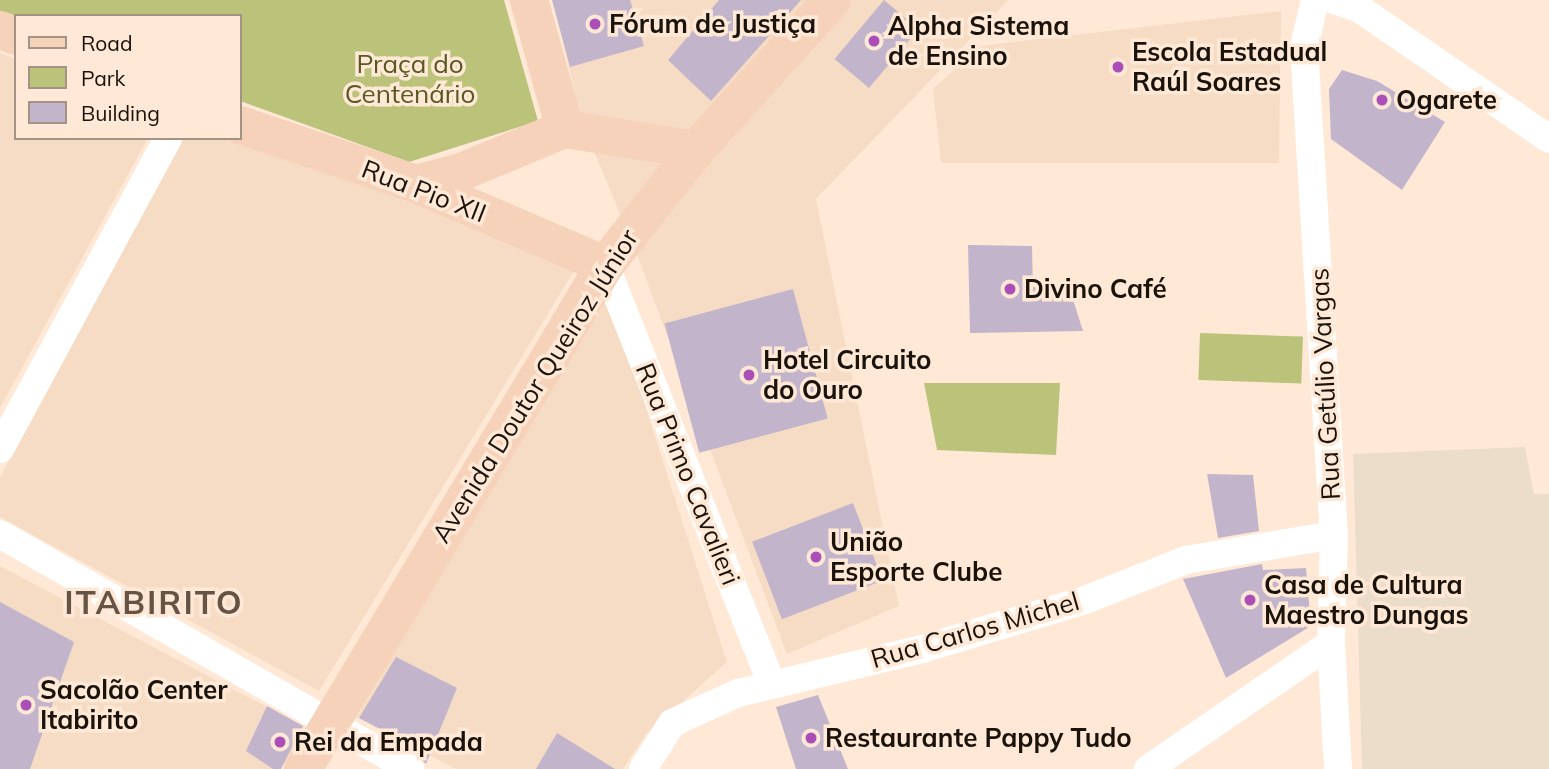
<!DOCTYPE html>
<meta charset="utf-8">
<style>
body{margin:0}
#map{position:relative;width:1549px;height:769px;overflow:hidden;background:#ffe9d6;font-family:Mulish,sans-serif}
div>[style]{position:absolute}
.built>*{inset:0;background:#f6dcc4}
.industrial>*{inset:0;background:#ebddca}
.green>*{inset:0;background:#bbc37a;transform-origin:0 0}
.building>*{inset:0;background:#c2b5cb;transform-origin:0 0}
.minor>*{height:28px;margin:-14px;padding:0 14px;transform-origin:14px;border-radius:14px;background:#fff}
.secondary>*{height:38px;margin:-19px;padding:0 19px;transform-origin:19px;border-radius:19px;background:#f7d2ba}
.dots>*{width:19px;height:19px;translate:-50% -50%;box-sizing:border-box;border:4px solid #ffe9d6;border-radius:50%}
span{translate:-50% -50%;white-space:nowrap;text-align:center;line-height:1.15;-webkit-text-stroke:7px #ffe9d6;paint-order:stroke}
.poi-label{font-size:26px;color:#1a130c;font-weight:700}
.left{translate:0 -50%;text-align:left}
.park-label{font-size:26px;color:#565a22}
.street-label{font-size:26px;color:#1a130c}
.district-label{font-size:33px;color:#655343;font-weight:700;letter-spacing:2px}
.legend{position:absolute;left:14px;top:14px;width:228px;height:126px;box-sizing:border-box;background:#ffe9d6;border:2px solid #a39385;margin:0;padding:9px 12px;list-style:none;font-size:21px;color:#1a130c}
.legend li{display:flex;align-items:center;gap:14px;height:35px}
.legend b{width:35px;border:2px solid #a39385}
</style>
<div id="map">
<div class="built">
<i style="clip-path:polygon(553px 0,1008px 0,816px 199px,899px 606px,787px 654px,634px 247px,582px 123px)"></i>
<i style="clip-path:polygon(1281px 11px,1279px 163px,941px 163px,933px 89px,980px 46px)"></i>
<i style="clip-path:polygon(0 53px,16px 59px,16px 138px,148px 138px,0 408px)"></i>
<i style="clip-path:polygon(184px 138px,240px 138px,580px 261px,319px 691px,0 517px,0 477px)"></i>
<i style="clip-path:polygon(608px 289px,727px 662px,646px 734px,623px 769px,456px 769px,357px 717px)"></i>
<i style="clip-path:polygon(0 566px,305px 727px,281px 769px,0 769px)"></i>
</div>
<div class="industrial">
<i style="clip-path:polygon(1525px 447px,1534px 494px,1549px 494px,1549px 769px,1362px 769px,1353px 454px)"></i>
</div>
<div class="green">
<i style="clip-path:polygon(0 0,504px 0,538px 121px,409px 162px,240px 101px,240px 16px,0 15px)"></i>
<i style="left:1200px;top:333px;width:103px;height:47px;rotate:2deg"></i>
<i style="clip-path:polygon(924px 383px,1060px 383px,1056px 455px,937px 450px)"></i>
</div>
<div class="building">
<i style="clip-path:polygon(552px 0,630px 0,644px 46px,570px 67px)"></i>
<i style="clip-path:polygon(719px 0,801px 0,711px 101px,668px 60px)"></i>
<i style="left:884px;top:0;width:45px;height:77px;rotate:40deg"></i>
<i style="clip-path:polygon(1342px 70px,1377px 81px,1445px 122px,1402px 190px,1331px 139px,1329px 89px)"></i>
<i style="clip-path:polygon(968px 245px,1032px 246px,1033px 287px,1070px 290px,1083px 331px,970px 333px)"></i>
<i style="left:793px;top:289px;width:134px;height:133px;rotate:75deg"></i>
<i style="clip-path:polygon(1207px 474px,1253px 475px,1259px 531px,1218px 538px)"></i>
<i style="left:853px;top:503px;width:83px;height:108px;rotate:69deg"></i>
<i style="clip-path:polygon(1262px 564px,1263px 570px,1306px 568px,1311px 626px,1226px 678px,1183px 579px)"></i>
<i style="clip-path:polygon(0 602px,74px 642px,30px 769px,0 769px)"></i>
<i style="clip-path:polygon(396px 657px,457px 688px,426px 764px,403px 741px,359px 718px)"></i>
<i style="clip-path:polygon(818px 695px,848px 769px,796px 769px,776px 707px)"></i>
<i style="clip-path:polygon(267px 706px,303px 726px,281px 769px,273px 769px,246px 751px)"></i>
<i style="clip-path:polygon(557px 733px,615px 769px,536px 769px)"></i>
</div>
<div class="minor">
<i style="left:1315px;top:0;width:48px;rotate:103.2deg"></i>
<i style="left:1304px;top:47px;width:489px;rotate:86.5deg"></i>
<i style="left:1334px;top:535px;width:108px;rotate:91.6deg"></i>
<i style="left:1331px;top:643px;width:126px;rotate:86.8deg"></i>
<i style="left:1334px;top:0;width:28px;rotate:19deg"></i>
<i style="left:1360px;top:9px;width:229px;rotate:34.5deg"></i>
<i style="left:605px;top:265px;width:449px;rotate:68.3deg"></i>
<i style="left:0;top:449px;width:353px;rotate:-61.6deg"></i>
<i style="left:0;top:534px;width:473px;rotate:29.8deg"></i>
<i style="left:643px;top:769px;width:54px;rotate:-57.8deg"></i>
<i style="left:672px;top:723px;width:72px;rotate:-24.4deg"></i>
<i style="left:738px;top:693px;width:189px;rotate:-13.4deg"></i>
<i style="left:922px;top:649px;width:170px;rotate:-16.7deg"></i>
<i style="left:1085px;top:600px;width:109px;rotate:-21.6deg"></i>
<i style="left:1186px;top:560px;width:150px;rotate:-9.6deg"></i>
<i style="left:1148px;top:769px;width:222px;rotate:-34.5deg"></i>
</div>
<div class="secondary">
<i style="left:529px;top:0;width:134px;rotate:74.4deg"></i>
<i style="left:0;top:30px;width:17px;rotate:21deg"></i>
<i style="left:240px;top:125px;width:186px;rotate:18.5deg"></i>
<i style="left:416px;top:184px;width:206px;rotate:23.2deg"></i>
<i style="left:565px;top:129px;width:133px;rotate:9.1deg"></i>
<i style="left:416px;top:184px;width:47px;rotate:-14.9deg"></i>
<i style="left:461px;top:172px;width:113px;rotate:-22.5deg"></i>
<i style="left:303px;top:769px;width:588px;rotate:-59.07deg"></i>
<i style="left:605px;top:265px;width:147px;rotate:-51.6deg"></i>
<i style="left:696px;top:150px;width:202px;rotate:-47.8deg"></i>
</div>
<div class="dots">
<i style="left:595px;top:24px;background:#ac4eb7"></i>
<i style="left:874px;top:41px;background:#ac4eb7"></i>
<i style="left:1118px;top:67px;background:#ac4eb7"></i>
<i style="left:1382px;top:100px;background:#ac4eb7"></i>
<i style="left:1010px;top:289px;background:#ac4eb7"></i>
<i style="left:749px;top:375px;background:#ac4eb7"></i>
<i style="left:816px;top:557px;background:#ac4eb7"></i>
<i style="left:1250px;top:600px;background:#ac4eb7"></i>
<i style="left:26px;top:705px;background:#ac4eb7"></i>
<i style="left:811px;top:738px;background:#ac4eb7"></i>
<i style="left:280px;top:742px;background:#ac4eb7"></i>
</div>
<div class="poi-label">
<span class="left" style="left:609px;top:24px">Fórum de Justiça</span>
<span class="left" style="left:888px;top:41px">Alpha Sistema<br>de Ensino</span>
<span class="left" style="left:1132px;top:67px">Escola Estadual<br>Raúl Soares</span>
<span class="left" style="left:1396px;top:100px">Ogarete</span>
<span class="left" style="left:1024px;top:289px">Divino Café</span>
<span class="left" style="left:763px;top:375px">Hotel Circuito<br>do Ouro</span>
<span class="left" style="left:830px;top:557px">União<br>Esporte Clube</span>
<span class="left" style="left:1264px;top:600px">Casa de Cultura<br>Maestro Dungas</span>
<span class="left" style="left:40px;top:705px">Sacolão Center<br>Itabirito</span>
<span class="left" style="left:825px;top:738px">Restaurante Pappy Tudo</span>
<span class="left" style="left:294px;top:742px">Rei da Empada</span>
</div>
<div class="park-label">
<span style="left:410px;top:79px">Praça do<br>Centenário</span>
</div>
<div class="street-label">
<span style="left:424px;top:191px;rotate:21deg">Rua Pio XII</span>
<span style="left:1325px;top:384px;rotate:-93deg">Rua Getúlio Vargas</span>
<span style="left:535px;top:386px;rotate:-58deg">Avenida Doutor Queiroz Júnior</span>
<span style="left:688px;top:474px;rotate:68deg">Rua Primo Cavalieri</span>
<span style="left:975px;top:630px;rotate:-16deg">Rua Carlos Michel</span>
</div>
<div class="district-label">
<span style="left:154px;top:602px">ITABIRITO</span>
</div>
<ul class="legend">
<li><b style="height:9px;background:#f7d2ba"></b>Road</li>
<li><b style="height:19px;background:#bbc37a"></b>Park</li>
<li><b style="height:19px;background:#c2b5cb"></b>Building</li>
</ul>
</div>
